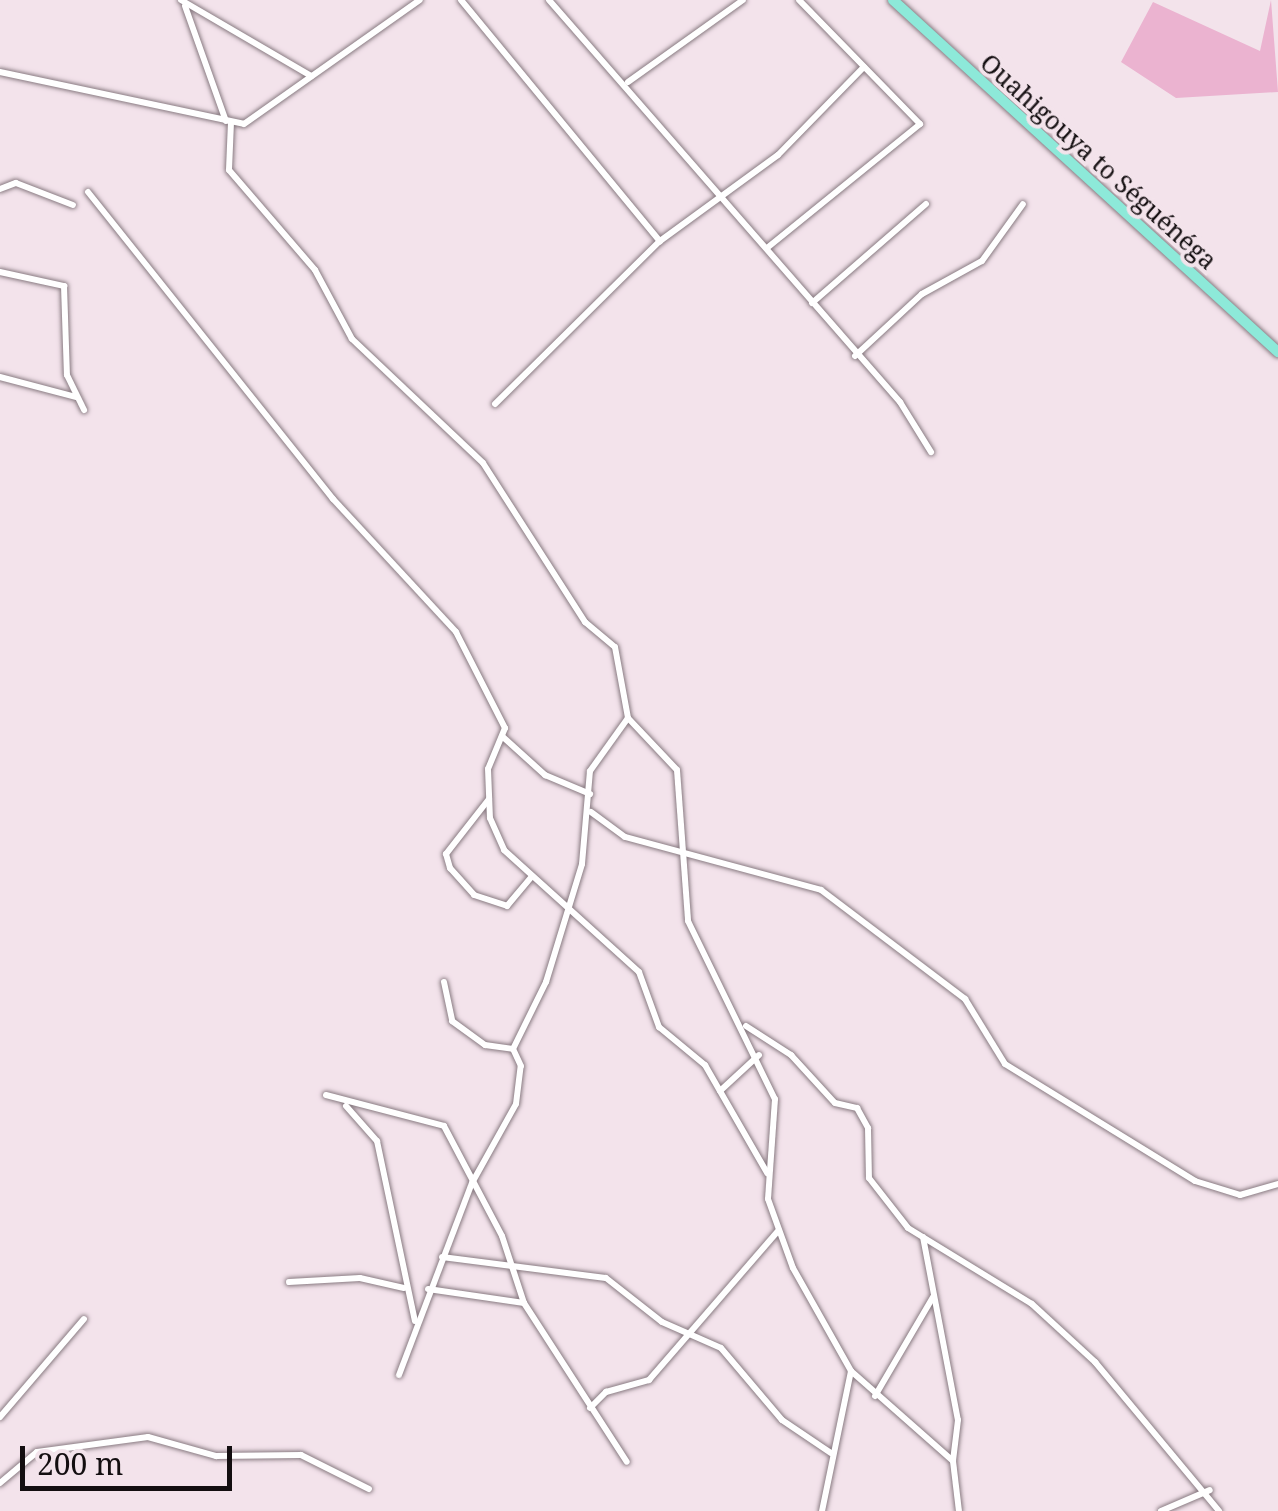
<!DOCTYPE html>
<meta charset="utf-8">
<style>
body{margin:0}
#map{position:relative;width:1278px;height:1511px;overflow:hidden;background:#f3e3eb;font-family:"Noto Serif",serif}
div>[style]{position:absolute}
.green>*{inset:0;background:#ebb3d0}
.roads{filter:drop-shadow(0 0 2px #897b82) drop-shadow(0 0 2px #897b82)}
.street>*{height:6px;margin:-3px;padding:0 3px;transform-origin:3px;border-radius:3px;background:#fff}
.primary>*{height:10px;margin:-5px;padding:0 5px;transform-origin:5px;border-radius:5px;background:#8de9d9}
span{translate:-50% -50%;white-space:nowrap;text-align:center;line-height:1.15;-webkit-text-stroke:8px #f3e3eb;paint-order:stroke}
.street-label{font-size:25px;color:#130e10}
.scale{position:absolute;left:20px;top:1446px;width:212px;height:45px;box-sizing:border-box;border:5px solid #130e10;border-top:0;padding-left:12px;font-size:30px;line-height:35px;white-space:nowrap;color:#130e10;-webkit-text-stroke:8px #f3e3eb;paint-order:stroke}
</style>
<div id="map">
<div class="green">
<i style="clip-path:polygon(1271px 0,1278px 92px,1176px 98px,1121px 62px,1153px 2px,1260px 51px)"></i>
</div>
<div class="roads">
<div class="street">
<i style="left:181px;top:0;width:151px;rotate:30.3deg"></i>
<i style="left:461px;top:0;width:313px;rotate:50.5deg"></i>
<i style="left:549px;top:0;width:534px;rotate:48.87deg"></i>
<i style="left:900px;top:402px;width:59px;rotate:58.2deg"></i>
<i style="left:185px;top:6px;width:122px;rotate:70.4deg"></i>
<i style="left:0;top:72px;width:249px;rotate:12deg"></i>
<i style="left:244px;top:124px;width:215px;rotate:-35.2deg"></i>
<i style="left:628px;top:82px;width:141px;rotate:-35.5deg"></i>
<i style="left:231px;top:122px;width:48px;rotate:92.4deg"></i>
<i style="left:229px;top:170px;width:132px;rotate:49.3deg"></i>
<i style="left:315px;top:270px;width:78px;rotate:61.8deg"></i>
<i style="left:352px;top:339px;width:180px;rotate:43.4deg"></i>
<i style="left:483px;top:463px;width:189px;rotate:57.3deg"></i>
<i style="left:585px;top:622px;width:39px;rotate:40deg"></i>
<i style="left:615px;top:647px;width:72px;rotate:79.6deg"></i>
<i style="left:628px;top:718px;width:71px;rotate:46.7deg"></i>
<i style="left:677px;top:770px;width:151px;rotate:85.8deg"></i>
<i style="left:688px;top:921px;width:198px;rotate:64deg"></i>
<i style="left:775px;top:1099px;width:100px;rotate:94deg"></i>
<i style="left:768px;top:1199px;width:73px;rotate:70.1deg"></i>
<i style="left:793px;top:1268px;width:118px;rotate:60.6deg"></i>
<i style="left:851px;top:1371px;width:143px;rotate:101.7deg"></i>
<i style="left:0;top:189px;width:17px;rotate:-21deg"></i>
<i style="left:16px;top:183px;width:61px;rotate:21.1deg"></i>
<i style="left:88px;top:192px;width:393px;rotate:51.4deg"></i>
<i style="left:333px;top:499px;width:181px;rotate:47.2deg"></i>
<i style="left:456px;top:632px;width:108px;rotate:63deg"></i>
<i style="left:505px;top:728px;width:44px;rotate:112.5deg"></i>
<i style="left:488px;top:769px;width:49px;rotate:87.7deg"></i>
<i style="left:490px;top:818px;width:35px;rotate:66deg"></i>
<i style="left:504px;top:850px;width:182px;rotate:42.1deg"></i>
<i style="left:639px;top:972px;width:59px;rotate:70deg"></i>
<i style="left:659px;top:1027px;width:60px;rotate:39.6deg"></i>
<i style="left:705px;top:1065px;width:125px;rotate:60.1deg"></i>
<i style="left:767px;top:248px;width:197px;rotate:-39deg"></i>
<i style="left:920px;top:124px;width:173px;rotate:-134.3deg"></i>
<i style="left:0;top:272px;width:66px;rotate:12.3deg"></i>
<i style="left:64px;top:286px;width:89px;rotate:88.1deg"></i>
<i style="left:67px;top:375px;width:39px;rotate:64deg"></i>
<i style="left:812px;top:303px;width:151px;rotate:-41deg"></i>
<i style="left:855px;top:356px;width:91px;rotate:-42.8deg"></i>
<i style="left:922px;top:294px;width:68px;rotate:-28.8deg"></i>
<i style="left:982px;top:261px;width:70px;rotate:-54.3deg"></i>
<i style="left:0;top:377px;width:79px;rotate:14.7deg"></i>
<i style="left:495px;top:404px;width:232px;rotate:-44.7deg"></i>
<i style="left:660px;top:241px;width:146px;rotate:-36.1deg"></i>
<i style="left:778px;top:155px;width:123px;rotate:-45.7deg"></i>
<i style="left:503px;top:737px;width:57px;rotate:42.1deg"></i>
<i style="left:545px;top:775px;width:49px;rotate:22.9deg"></i>
<i style="left:489px;top:799px;width:70px;rotate:128deg"></i>
<i style="left:446px;top:854px;width:15px;rotate:74deg"></i>
<i style="left:450px;top:868px;width:36px;rotate:48deg"></i>
<i style="left:474px;top:895px;width:35px;rotate:18deg"></i>
<i style="left:507px;top:906px;width:39px;rotate:-50deg"></i>
<i style="left:591px;top:812px;width:42px;rotate:36.3deg"></i>
<i style="left:625px;top:837px;width:203px;rotate:15.1deg"></i>
<i style="left:821px;top:890px;width:181px;rotate:37.1deg"></i>
<i style="left:965px;top:999px;width:76px;rotate:58.4deg"></i>
<i style="left:1005px;top:1064px;width:223px;rotate:31.6deg"></i>
<i style="left:1195px;top:1181px;width:47px;rotate:17.3deg"></i>
<i style="left:1240px;top:1195px;width:40px;rotate:-16deg"></i>
<i style="left:444px;top:982px;width:40px;rotate:78deg"></i>
<i style="left:452px;top:1021px;width:41px;rotate:36deg"></i>
<i style="left:485px;top:1045px;width:28px;rotate:8deg"></i>
<i style="left:746px;top:1026px;width:54px;rotate:32.8deg"></i>
<i style="left:791px;top:1055px;width:65px;rotate:47.5deg"></i>
<i style="left:835px;top:1103px;width:23px;rotate:13deg"></i>
<i style="left:857px;top:1108px;width:23px;rotate:61deg"></i>
<i style="left:868px;top:1128px;width:50px;rotate:88.9deg"></i>
<i style="left:869px;top:1178px;width:63px;rotate:52deg"></i>
<i style="left:908px;top:1228px;width:145px;rotate:31.5deg"></i>
<i style="left:1032px;top:1304px;width:86px;rotate:42.6deg"></i>
<i style="left:1095px;top:1362px;width:194px;rotate:50.2deg"></i>
<i style="left:720px;top:1091px;width:53px;rotate:-42.7deg"></i>
<i style="left:326px;top:1095px;width:122px;rotate:14.7deg"></i>
<i style="left:444px;top:1126px;width:124px;rotate:62.2deg"></i>
<i style="left:502px;top:1236px;width:71px;rotate:71.8deg"></i>
<i style="left:346px;top:1106px;width:47px;rotate:48.5deg"></i>
<i style="left:377px;top:1141px;width:184px;rotate:78.1deg"></i>
<i style="left:923px;top:1237px;width:186px;rotate:79.2deg"></i>
<i style="left:958px;top:1420px;width:41px;rotate:97deg"></i>
<i style="left:442px;top:1257px;width:165px;rotate:7.3deg"></i>
<i style="left:606px;top:1278px;width:71px;rotate:38.2deg"></i>
<i style="left:662px;top:1322px;width:64px;rotate:23.8deg"></i>
<i style="left:721px;top:1348px;width:94px;rotate:49.7deg"></i>
<i style="left:782px;top:1420px;width:59px;rotate:34deg"></i>
<i style="left:289px;top:1282px;width:71px;rotate:-3.2deg"></i>
<i style="left:360px;top:1278px;width:45px;rotate:12.8deg"></i>
<i style="left:428px;top:1289px;width:97px;rotate:8.3deg"></i>
<i style="left:524px;top:1303px;width:189px;rotate:57.1deg"></i>
<i style="left:851px;top:1371px;width:136px;rotate:41.4deg"></i>
<i style="left:953px;top:1461px;width:50px;rotate:83.2deg"></i>
<i style="left:399px;top:1375px;width:205px;rotate:-69.2deg"></i>
<i style="left:472px;top:1183px;width:90px;rotate:-60.9deg"></i>
<i style="left:516px;top:1104px;width:38px;rotate:-83deg"></i>
<i style="left:521px;top:1066px;width:19px;rotate:-115deg"></i>
<i style="left:513px;top:1049px;width:75px;rotate:-63.8deg"></i>
<i style="left:546px;top:982px;width:123px;rotate:-73deg"></i>
<i style="left:582px;top:864px;width:93px;rotate:-85.1deg"></i>
<i style="left:590px;top:771px;width:65px;rotate:-54.4deg"></i>
<i style="left:875px;top:1396px;width:115px;rotate:-59.6deg"></i>
<i style="left:590px;top:1408px;width:23px;rotate:-45deg"></i>
<i style="left:606px;top:1392px;width:45px;rotate:-15.6deg"></i>
<i style="left:649px;top:1380px;width:197px;rotate:-49.1deg"></i>
<i style="left:0;top:1417px;width:129px;rotate:-49.4deg"></i>
<i style="left:0;top:1483px;width:48px;rotate:-40deg"></i>
<i style="left:37px;top:1452px;width:112px;rotate:-7.7deg"></i>
<i style="left:148px;top:1437px;width:71px;rotate:15.6deg"></i>
<i style="left:216px;top:1456px;width:85px;rotate:-0.7deg"></i>
<i style="left:301px;top:1455px;width:76px;rotate:26.6deg"></i>
<i style="left:1161px;top:1511px;width:53px;rotate:-23.2deg"></i>
</div>
<div class="primary">
<i style="left:893px;top:0;width:522px;rotate:42.44deg"></i>
</div>
</div>
<div class="street-label">
<span style="left:1099px;top:161px;rotate:42deg">Ouahigouya to Séguénéga</span>
</div>
<div class="scale">200 m</div>
</div>
